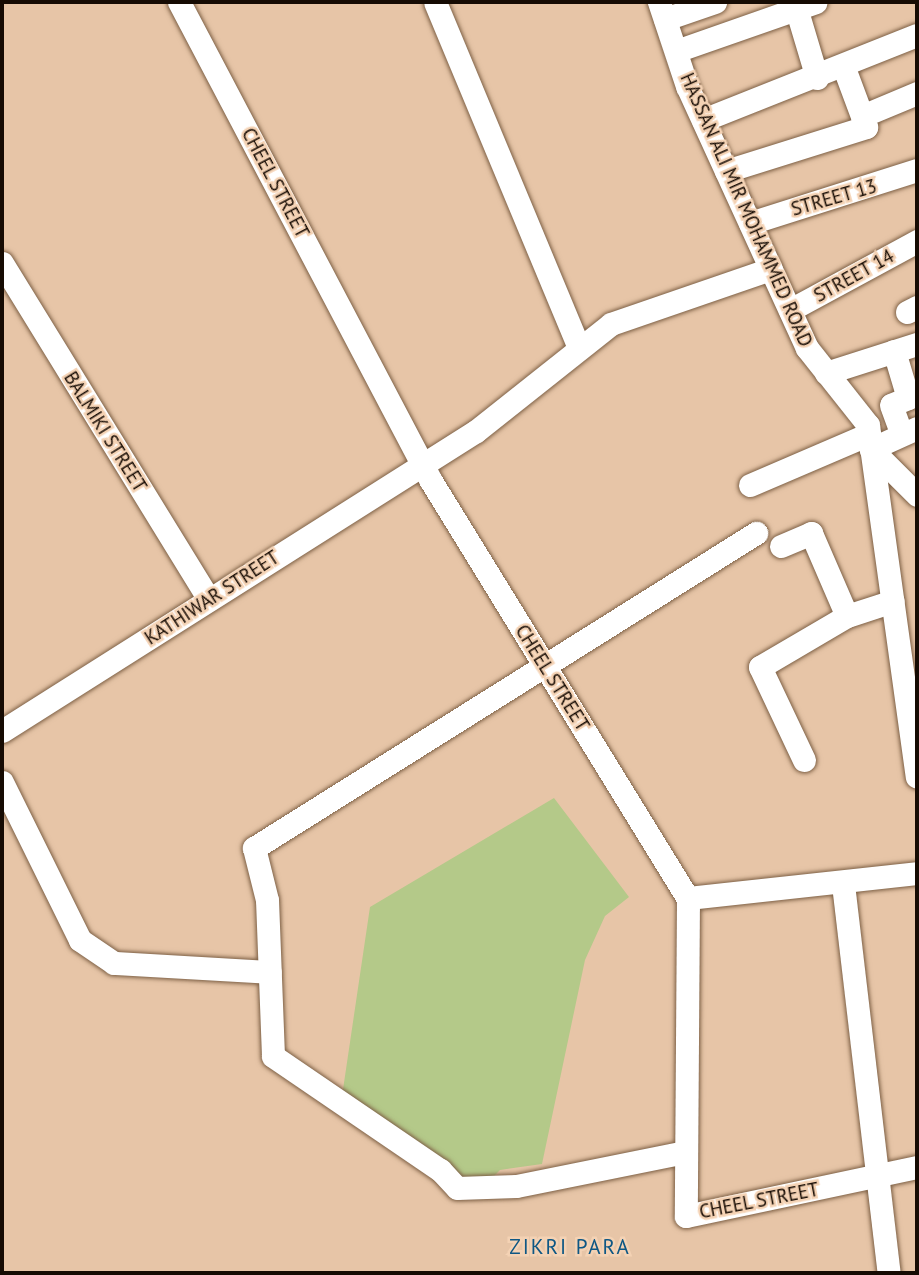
<!DOCTYPE html>
<style>
body{margin:0}
#map{position:relative;width:919px;height:1275px;overflow:hidden;background:#e7c5a7;font-family:"PT Sans",sans-serif}
div>[style]{position:absolute}
.green>*{inset:0;background:#b4c989}
.roads{filter:drop-shadow(0 0 2px #7d6045) drop-shadow(0 0 2px #7d6045)}
.minor>*{height:23px;margin:-11.5px;padding:0 11.5px;transform-origin:11.5px;border-radius:11.5px;background:#fff}
span{translate:-50% -50%;white-space:nowrap;text-align:center;line-height:1.15;-webkit-text-stroke:5px #f4d2b4;paint-order:stroke}
.street-label{font-size:19px;color:#160b03}
.neighbourhood-label{font-size:21px;color:#0e5784;letter-spacing:2px}
.frame{position:absolute;inset:0;border:4px solid #160b03;pointer-events:none}
</style>
<div id="map">
<div class="green">
<i style="clip-path:polygon(554px 798px,629px 897px,605px 916px,585px 960px,542px 1164px,500px 1170px,488px 1182px,457px 1188px,341px 1103px,370px 907px)"></i>
</div>
<div class="roads">
<div class="minor">
<i style="left:179px;top:2px;width:541px;rotate:62.25deg"></i>
<i style="left:431px;top:481px;width:490px;rotate:58.4deg"></i>
<i style="left:688px;top:898px;width:318px;rotate:90.4deg"></i>
<i style="left:686px;top:1216px;width:236px;rotate:-12deg"></i>
<i style="left:435px;top:2px;width:375px;rotate:67.4deg"></i>
<i style="left:659px;top:2px;width:89px;rotate:71.6deg"></i>
<i style="left:687px;top:86px;width:288px;rotate:65.4deg"></i>
<i style="left:807px;top:348px;width:98px;rotate:51.6deg"></i>
<i style="left:868px;top:425px;width:355px;rotate:82.1deg"></i>
<i style="left:797px;top:11px;width:70px;rotate:73.4deg"></i>
<i style="left:665px;top:19px;width:53px;rotate:-18.8deg"></i>
<i style="left:676px;top:51px;width:148px;rotate:-19.3deg"></i>
<i style="left:862px;top:116px;width:60px;rotate:-22.7deg"></i>
<i style="left:703px;top:120px;width:230px;rotate:-21.7deg"></i>
<i style="left:726px;top:171px;width:147px;rotate:-17.4deg"></i>
<i style="left:866px;top:127px;width:63px;rotate:-110.4deg"></i>
<i style="left:750px;top:223px;width:175px;rotate:-17.6deg"></i>
<i style="left:2px;top:263px;width:395px;rotate:58.4deg"></i>
<i style="left:790px;top:310px;width:145px;rotate:-28.5deg"></i>
<i style="left:907px;top:312px;width:11px;rotate:-27deg"></i>
<i style="left:894px;top:351px;width:49px;rotate:73.4deg"></i>
<i style="left:908px;top:398px;width:18px;rotate:158deg"></i>
<i style="left:891px;top:405px;width:30px;rotate:70deg"></i>
<i style="left:826px;top:373px;width:96px;rotate:-17.7deg"></i>
<i style="left:917px;top:428px;width:51px;rotate:155.5deg"></i>
<i style="left:871px;top:449px;width:65px;rotate:45deg"></i>
<i style="left:750px;top:485px;width:129px;rotate:-23.2deg"></i>
<i style="left:781px;top:546px;width:33px;rotate:-23deg"></i>
<i style="left:811px;top:533px;width:90px;rotate:66.6deg"></i>
<i style="left:2px;top:731px;width:561px;rotate:-32.33deg"></i>
<i style="left:476px;top:431px;width:172px;rotate:-38.4deg"></i>
<i style="left:611px;top:324px;width:169px;rotate:-19deg"></i>
<i style="left:804px;top:760px;width:103px;rotate:-115.3deg"></i>
<i style="left:760px;top:667px;width:101px;rotate:-30.4deg"></i>
<i style="left:847px;top:616px;width:48px;rotate:-18.1deg"></i>
<i style="left:2px;top:782px;width:176px;rotate:63.7deg"></i>
<i style="left:80px;top:940px;width:41px;rotate:34.1deg"></i>
<i style="left:114px;top:963px;width:156px;rotate:3.3deg"></i>
<i style="left:843px;top:884px;width:392px;rotate:83.3deg"></i>
<i style="left:688px;top:898px;width:230px;rotate:-6.2deg"></i>
<i style="left:685px;top:1152px;width:172px;rotate:168.6deg"></i>
<i style="left:516px;top:1186px;width:59px;rotate:178.1deg"></i>
<i style="left:457px;top:1188px;width:25px;rotate:-133deg"></i>
<i style="left:440px;top:1170px;width:202px;rotate:-145.7deg"></i>
<i style="left:273px;top:1056px;width:156px;rotate:-92.2deg"></i>
<i style="left:267px;top:900px;width:54px;rotate:-104deg"></i>
<i style="left:254px;top:848px;width:593px;rotate:-32.11deg"></i>
</div>
</div>
<div class="street-label">
<span style="left:275px;top:183px;rotate:62deg">CHEEL STREET</span>
<span style="left:834px;top:198px;rotate:-16deg">STREET 13</span>
<span style="left:746px;top:210px;rotate:66deg">HASSAN ALI MIR MOHAMMED ROAD</span>
<span style="left:854px;top:276px;rotate:-29deg">STREET 14</span>
<span style="left:105px;top:432px;rotate:58deg">BALMIKI STREET</span>
<span style="left:212px;top:598px;rotate:-33deg">KATHIWAR STREET</span>
<span style="left:552px;top:678px;rotate:58deg">CHEEL STREET</span>
<span style="left:759px;top:1201px;rotate:-11deg">CHEEL STREET</span>
</div>
<div class="neighbourhood-label">
<span style="left:570px;top:1247px">ZIKRI PARA</span>
</div>
<div class="frame"></div>
</div>
